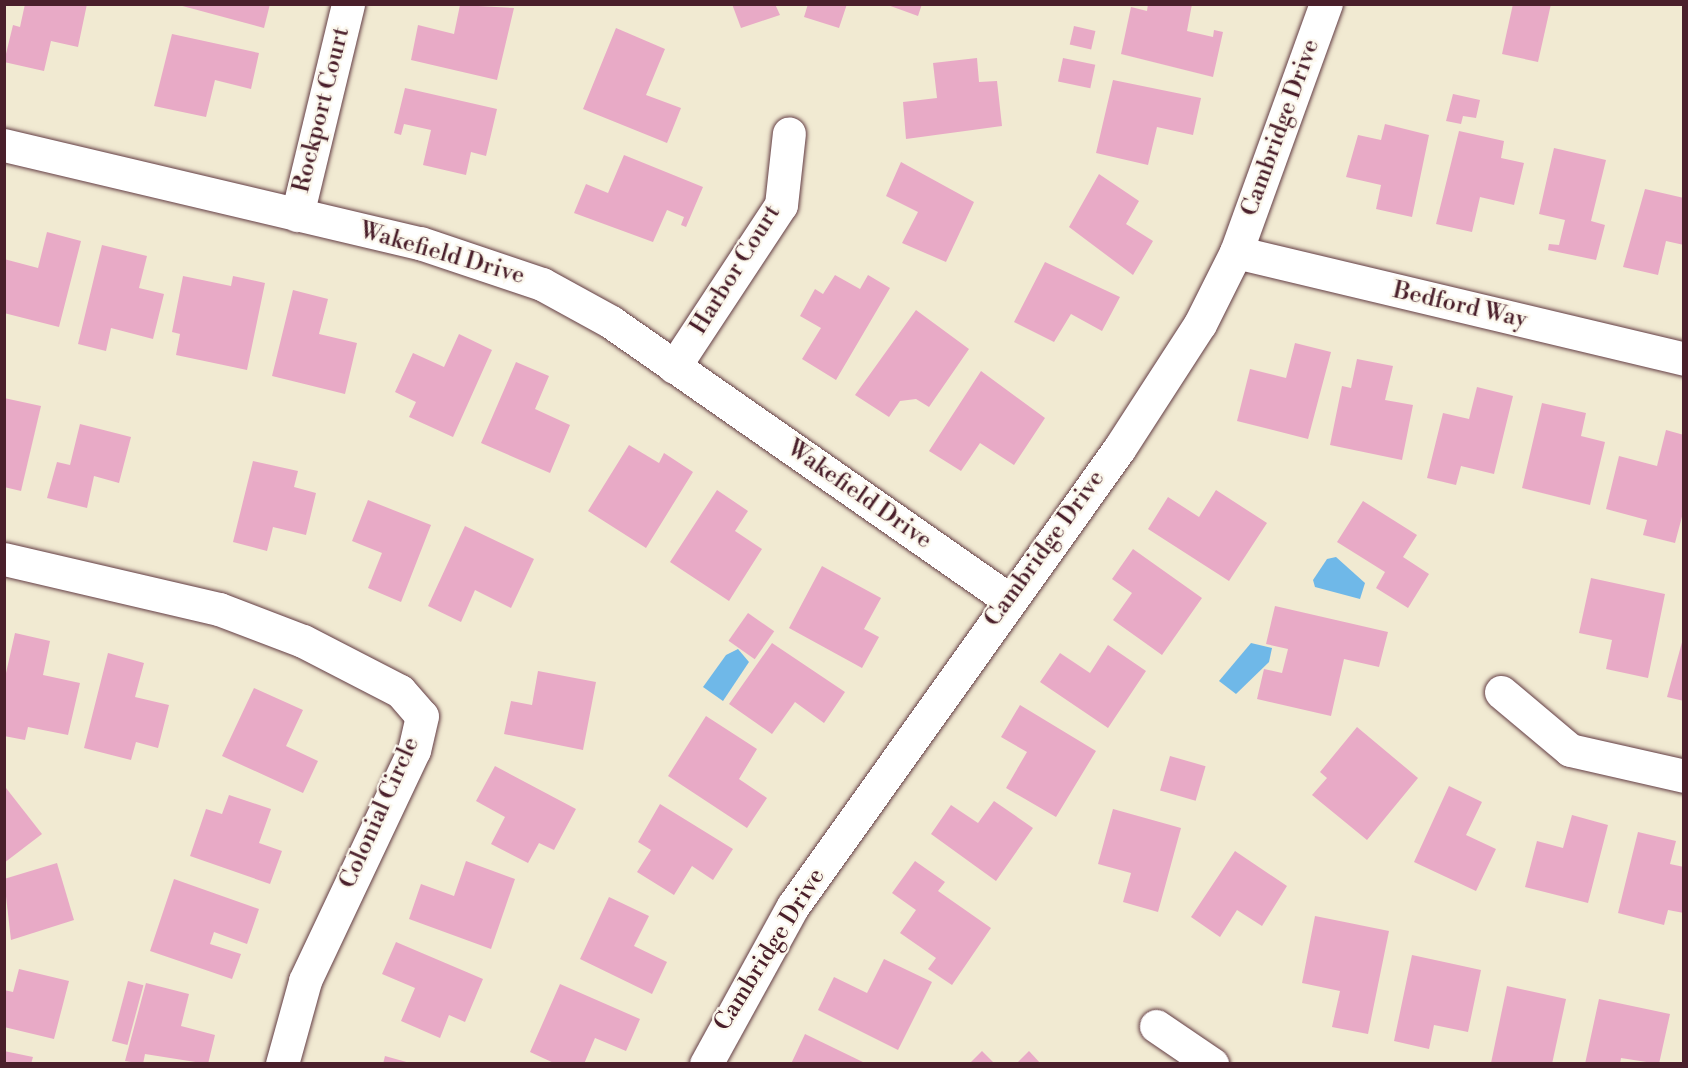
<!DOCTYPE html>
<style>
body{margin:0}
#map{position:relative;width:1688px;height:1068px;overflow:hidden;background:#f1ead2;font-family:"Libre Bodoni",serif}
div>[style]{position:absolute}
.water>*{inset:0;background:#6fb8e8}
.building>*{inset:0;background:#e8aac6;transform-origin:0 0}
.roads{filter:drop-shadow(0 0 2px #633d44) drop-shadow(0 0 2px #633d44)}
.minor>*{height:33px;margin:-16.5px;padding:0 16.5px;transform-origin:16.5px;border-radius:16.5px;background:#fff}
span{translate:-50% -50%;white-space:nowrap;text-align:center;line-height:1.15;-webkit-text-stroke:4.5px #fbf7ec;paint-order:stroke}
.street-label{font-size:24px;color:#4a1f2b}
.frame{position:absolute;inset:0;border:6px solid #4a1f2b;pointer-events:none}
</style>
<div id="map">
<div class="water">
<i style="clip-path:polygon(1336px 557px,1365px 583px,1360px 599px,1315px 587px,1313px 580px,1327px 559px)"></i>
<i style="clip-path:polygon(1251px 643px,1272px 648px,1269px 662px,1236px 694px,1219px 681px)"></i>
<i style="clip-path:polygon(738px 649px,749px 662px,723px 701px,703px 687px,726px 655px)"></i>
</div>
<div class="building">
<i style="clip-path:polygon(25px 4px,87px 4px,78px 47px,51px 41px,44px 71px,4px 62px,13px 25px,20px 27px)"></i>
<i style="clip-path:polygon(175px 4px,270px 4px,264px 28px)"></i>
<i style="clip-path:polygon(732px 4px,775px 4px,780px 15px,741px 28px)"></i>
<i style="clip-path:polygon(808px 4px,847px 4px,839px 28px,804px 17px)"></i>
<i style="clip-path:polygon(885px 4px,922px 4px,918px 16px)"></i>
<i style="clip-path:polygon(1148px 4px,1192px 4px,1187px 31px,1213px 37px,1214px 30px,1223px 32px,1213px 77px,1121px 54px,1131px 7px,1147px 11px)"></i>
<i style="clip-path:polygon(1513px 4px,1551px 4px,1538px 62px,1502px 54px)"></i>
<i style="clip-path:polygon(460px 5px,514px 8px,497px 80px,411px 60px,418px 25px,454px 34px)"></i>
<i style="left:1074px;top:26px;width:22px;height:19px;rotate:13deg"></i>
<i style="clip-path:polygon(616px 28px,665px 49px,646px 95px,681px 108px,667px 143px,583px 109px)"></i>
<i style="clip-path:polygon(172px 34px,259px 53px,251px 89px,215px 80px,206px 117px,154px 106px)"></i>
<i style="clip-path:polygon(977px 58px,979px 82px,997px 81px,1002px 126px,906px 139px,903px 102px,937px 98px,933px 63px)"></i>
<i style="left:1063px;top:58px;width:33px;height:24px;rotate:12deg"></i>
<i style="clip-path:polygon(1113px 80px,1201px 98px,1193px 135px,1157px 127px,1148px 165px,1096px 153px)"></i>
<i style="clip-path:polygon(405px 88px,497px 109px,486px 156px,471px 152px,466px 175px,423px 165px,431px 130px,404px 124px,401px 135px,394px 133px)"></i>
<i style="clip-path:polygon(1453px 94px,1480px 100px,1476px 118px,1463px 116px,1461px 124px,1446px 121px)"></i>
<i style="clip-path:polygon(1385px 124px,1429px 135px,1412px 217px,1376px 209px,1381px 185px,1346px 177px,1358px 135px,1381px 140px)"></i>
<i style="clip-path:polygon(1459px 131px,1504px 141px,1501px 158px,1524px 163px,1514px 205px,1480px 197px,1472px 232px,1436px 224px)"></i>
<i style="clip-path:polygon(1554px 148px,1606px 160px,1591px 221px,1605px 225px,1596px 260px,1548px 250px,1549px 244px,1559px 245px,1565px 220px,1539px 214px)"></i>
<i style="clip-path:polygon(624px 155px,703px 187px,686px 227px,681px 225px,684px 217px,667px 210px,653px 242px,574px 213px,586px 184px,608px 193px)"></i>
<i style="clip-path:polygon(901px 162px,974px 202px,946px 262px,902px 243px,918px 212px,886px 196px)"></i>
<i style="clip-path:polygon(1099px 174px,1139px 201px,1126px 224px,1153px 241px,1133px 275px,1069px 227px)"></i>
<i style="clip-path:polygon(1645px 189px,1684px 198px,1684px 245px,1666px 241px,1658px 275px,1623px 267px)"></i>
<i style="clip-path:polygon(47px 232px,81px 241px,59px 327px,4px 313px,4px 259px,38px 268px)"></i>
<i style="clip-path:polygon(102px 245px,147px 256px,139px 288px,164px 294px,153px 339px,111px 328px,106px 351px,78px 344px)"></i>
<i style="clip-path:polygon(1045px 262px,1120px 297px,1102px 331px,1071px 314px,1054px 342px,1014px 322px)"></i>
<i style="clip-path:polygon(835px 275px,860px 289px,868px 275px,890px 288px,836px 380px,802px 359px,821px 328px,800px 316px,815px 289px,823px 294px)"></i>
<i style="clip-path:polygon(183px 276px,231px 286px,233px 276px,265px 283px,247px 370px,176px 355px,180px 334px,172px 332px)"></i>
<i style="clip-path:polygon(293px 290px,328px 299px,319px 334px,357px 343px,345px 394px,272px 376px)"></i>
<i style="clip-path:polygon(916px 310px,969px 349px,929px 407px,916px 399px,900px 401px,889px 417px,855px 395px)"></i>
<i style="clip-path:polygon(459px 334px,492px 350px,453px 437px,409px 417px,416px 402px,395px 392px,413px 353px,444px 367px)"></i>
<i style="clip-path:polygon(1295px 343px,1331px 352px,1308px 439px,1237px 421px,1250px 369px,1286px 378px)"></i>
<i style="clip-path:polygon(1357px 359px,1393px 366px,1385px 400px,1413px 405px,1402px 460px,1330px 445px,1342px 386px,1351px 388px)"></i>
<i style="clip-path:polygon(516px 362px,549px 376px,535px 409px,570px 425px,550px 473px,481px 443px)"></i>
<i style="clip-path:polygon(981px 371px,1045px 418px,1014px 465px,980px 443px,961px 471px,929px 451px)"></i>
<i style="clip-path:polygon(1477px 387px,1513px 396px,1494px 474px,1461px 466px,1456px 485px,1427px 478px,1443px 413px,1469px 419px)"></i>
<i style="clip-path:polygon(4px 398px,41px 406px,21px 491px,4px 487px)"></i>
<i style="clip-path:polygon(1542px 403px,1586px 413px,1581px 436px,1605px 442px,1590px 505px,1522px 488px)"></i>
<i style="clip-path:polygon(80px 424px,131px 437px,119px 483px,94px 476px,87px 508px,47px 498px,57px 462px,70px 465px)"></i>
<i style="clip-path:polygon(1666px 430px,1684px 435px,1684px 509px,1675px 543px,1643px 535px,1647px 520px,1606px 509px,1619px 456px,1657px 466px)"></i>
<i style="clip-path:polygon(629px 445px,659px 463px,664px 453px,693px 472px,646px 548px,588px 511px)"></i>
<i style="clip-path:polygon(253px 461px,298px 471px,294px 487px,316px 493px,306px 535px,273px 527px,267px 551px,233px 542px)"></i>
<i style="clip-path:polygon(717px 490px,748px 511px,735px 531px,762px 549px,729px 601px,670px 562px)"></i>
<i style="clip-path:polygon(1216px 490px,1267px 523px,1229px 581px,1148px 529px,1168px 497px,1199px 517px)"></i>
<i style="clip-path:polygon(368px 500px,431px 525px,401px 602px,368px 588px,382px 553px,352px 541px)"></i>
<i style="clip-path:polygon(1363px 501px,1417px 535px,1403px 557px,1429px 574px,1408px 608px,1376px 588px,1385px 572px,1337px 542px)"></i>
<i style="clip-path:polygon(465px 526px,534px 559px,511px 608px,475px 590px,461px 622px,428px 606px)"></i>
<i style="clip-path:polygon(1133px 549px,1202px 598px,1162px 655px,1113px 620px,1132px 593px,1112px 579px)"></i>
<i style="clip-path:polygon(822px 566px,881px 598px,864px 629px,879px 637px,862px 668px,789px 628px)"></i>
<i style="clip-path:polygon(1591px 578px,1665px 594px,1648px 678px,1606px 669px,1612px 640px,1579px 633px)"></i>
<i style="clip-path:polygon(1275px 606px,1388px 632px,1379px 667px,1344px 659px,1331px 716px,1257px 699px,1264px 669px,1282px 673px,1288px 649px,1266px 644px)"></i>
<i style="left:748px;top:613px;width:32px;height:34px;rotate:35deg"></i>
<i style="clip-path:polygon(15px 633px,50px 641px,43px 675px,80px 683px,68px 735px,28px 727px,25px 740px,4px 736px,4px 682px)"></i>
<i style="clip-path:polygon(1684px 635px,1684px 701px,1667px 697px)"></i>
<i style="clip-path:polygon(772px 643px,845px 692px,824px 723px,795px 702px,772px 734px,729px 704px)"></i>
<i style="clip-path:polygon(1108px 645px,1146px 671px,1108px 728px,1040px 682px,1060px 653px,1090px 673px)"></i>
<i style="clip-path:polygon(108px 653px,144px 663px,135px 697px,169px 705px,158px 748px,136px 742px,131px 760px,84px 748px)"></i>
<i style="clip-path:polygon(538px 671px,596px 682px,583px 750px,504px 734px,511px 701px,532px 705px)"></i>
<i style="clip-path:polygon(254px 688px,303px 710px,286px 746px,318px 761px,303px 793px,222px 756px)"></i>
<i style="clip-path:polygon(1020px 705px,1096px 751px,1056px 817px,1006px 788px,1027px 752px,1001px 737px)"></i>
<i style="clip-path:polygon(706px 716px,757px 749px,739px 779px,767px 798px,747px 828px,668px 776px)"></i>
<i style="clip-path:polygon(1357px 727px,1418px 778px,1367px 840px,1312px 795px,1327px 778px,1320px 772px)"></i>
<i style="left:1170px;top:756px;width:37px;height:36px;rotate:16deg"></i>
<i style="clip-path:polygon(495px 766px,576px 809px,554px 850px,539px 843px,528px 863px,491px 844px,505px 817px,476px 801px)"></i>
<i style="clip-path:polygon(1449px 786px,1482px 802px,1466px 835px,1496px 849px,1476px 891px,1414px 862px)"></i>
<i style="clip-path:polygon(6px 788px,42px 834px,4px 863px,4px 789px)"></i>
<i style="clip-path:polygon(229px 795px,271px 809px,259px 843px,282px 851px,270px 884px,190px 856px,206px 809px,222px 814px)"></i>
<i style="clip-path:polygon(994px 801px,1033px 828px,996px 881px,931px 834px,951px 805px,978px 823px)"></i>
<i style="clip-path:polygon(660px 804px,733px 849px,713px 880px,692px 866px,674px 895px,637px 872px,651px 850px,638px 842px)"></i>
<i style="clip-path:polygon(1113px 809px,1181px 828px,1158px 912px,1123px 902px,1131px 873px,1098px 864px)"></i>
<i style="clip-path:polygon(1572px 815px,1608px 825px,1588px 903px,1525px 887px,1537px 841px,1563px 848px)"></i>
<i style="clip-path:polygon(1638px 832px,1676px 841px,1670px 864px,1684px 867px,1684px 913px,1668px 910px,1664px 925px,1618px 913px)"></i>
<i style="clip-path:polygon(1235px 851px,1287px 886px,1262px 926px,1237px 910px,1220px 937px,1191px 917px)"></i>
<i style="clip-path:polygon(466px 861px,515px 879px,491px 949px,409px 919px,421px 884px,454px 896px)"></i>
<i style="clip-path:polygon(915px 861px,945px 882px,938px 891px,991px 928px,952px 985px,928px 969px,936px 958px,900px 933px,916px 910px,892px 893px)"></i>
<i style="clip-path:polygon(57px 863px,74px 920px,11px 940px,4px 879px)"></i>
<i style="clip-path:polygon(174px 879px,259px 909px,247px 944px,214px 932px,210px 944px,241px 954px,232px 979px,150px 951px)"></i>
<i style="clip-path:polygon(609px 897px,649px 916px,634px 946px,667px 962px,652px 994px,580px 959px)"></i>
<i style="clip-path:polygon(1315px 916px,1389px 931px,1368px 1034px,1332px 1027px,1340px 991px,1302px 983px)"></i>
<i style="clip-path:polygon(396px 942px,483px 979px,465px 1022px,449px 1015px,440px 1038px,401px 1021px,415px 988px,382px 974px)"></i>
<i style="clip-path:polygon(1412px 955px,1481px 970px,1468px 1032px,1434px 1025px,1429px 1049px,1394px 1041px)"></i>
<i style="clip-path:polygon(884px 959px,932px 982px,898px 1050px,818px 1010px,834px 977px,867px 993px)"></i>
<i style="clip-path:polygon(19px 969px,69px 981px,54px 1039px,4px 1027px,4px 990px,13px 992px)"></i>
<i style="left:128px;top:981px;width:16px;height:62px;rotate:15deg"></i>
<i style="clip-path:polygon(146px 983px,189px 994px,181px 1026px,215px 1035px,208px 1064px,145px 1054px,143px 1064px,125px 1061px)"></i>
<i style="clip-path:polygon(560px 984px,640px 1019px,626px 1051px,595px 1038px,584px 1064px,556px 1064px,530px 1052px)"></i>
<i style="clip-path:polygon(1507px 986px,1566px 999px,1552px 1064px,1491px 1063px)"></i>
<i style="clip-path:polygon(1599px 999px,1670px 1014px,1659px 1064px,1621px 1058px,1620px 1064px,1585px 1064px)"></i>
<i style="clip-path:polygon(805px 1034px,867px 1064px,791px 1064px)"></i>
<i style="clip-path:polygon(4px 1051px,33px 1057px,31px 1064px,4px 1064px)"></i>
<i style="clip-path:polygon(982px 1051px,995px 1064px,969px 1064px)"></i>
<i style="clip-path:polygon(1029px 1051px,1041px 1064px,1016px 1064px)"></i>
<i style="clip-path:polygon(385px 1056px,410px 1063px,410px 1064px,383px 1064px)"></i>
</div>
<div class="roads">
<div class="minor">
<i style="left:4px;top:145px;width:427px;rotate:13.3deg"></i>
<i style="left:420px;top:243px;width:129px;rotate:18.6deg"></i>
<i style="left:542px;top:284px;width:79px;rotate:28.8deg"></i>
<i style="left:611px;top:322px;width:484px;rotate:34.9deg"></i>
<i style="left:297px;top:215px;width:217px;rotate:-76.4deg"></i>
<i style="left:1236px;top:252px;width:461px;rotate:13.4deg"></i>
<i style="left:674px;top:367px;width:194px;rotate:-56.6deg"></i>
<i style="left:781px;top:205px;width:72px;rotate:-83.7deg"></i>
<i style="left:4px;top:559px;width:221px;rotate:13.1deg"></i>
<i style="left:219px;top:609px;width:90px;rotate:20.9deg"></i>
<i style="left:303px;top:641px;width:109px;rotate:27.3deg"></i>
<i style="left:400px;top:691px;width:33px;rotate:49deg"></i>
<i style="left:422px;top:716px;width:35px;rotate:103deg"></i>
<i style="left:414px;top:750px;width:255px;rotate:115.3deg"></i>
<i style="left:305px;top:981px;width:86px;rotate:105.5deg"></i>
<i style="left:1501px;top:692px;width:90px;rotate:40deg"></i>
<i style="left:1570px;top:750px;width:117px;rotate:12.8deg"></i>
<i style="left:1156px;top:1026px;width:68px;rotate:34.2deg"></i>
<i style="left:706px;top:1064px;width:180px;rotate:-61.2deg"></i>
<i style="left:793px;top:906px;width:561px;rotate:-54.5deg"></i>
<i style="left:1119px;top:449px;width:149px;rotate:-57.1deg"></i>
<i style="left:1200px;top:324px;width:80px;rotate:-63.4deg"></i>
<i style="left:1236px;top:252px;width:264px;rotate:-70.1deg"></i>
</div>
</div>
<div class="street-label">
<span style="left:322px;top:110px;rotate:-76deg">Rockport Court</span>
<span style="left:1281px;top:128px;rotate:-70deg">Cambridge Drive</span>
<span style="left:442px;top:254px;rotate:16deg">Wakefield Drive</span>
<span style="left:736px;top:270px;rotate:-58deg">Harbor Court</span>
<span style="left:1460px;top:306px;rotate:13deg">Bedford Way</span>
<span style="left:859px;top:495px;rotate:35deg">Wakefield Drive</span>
<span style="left:1045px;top:549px;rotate:-54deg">Cambridge Drive</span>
<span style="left:380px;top:813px;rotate:-66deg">Colonial Circle</span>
<span style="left:770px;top:950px;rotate:-58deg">Cambridge Drive</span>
</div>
<div class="frame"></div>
</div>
